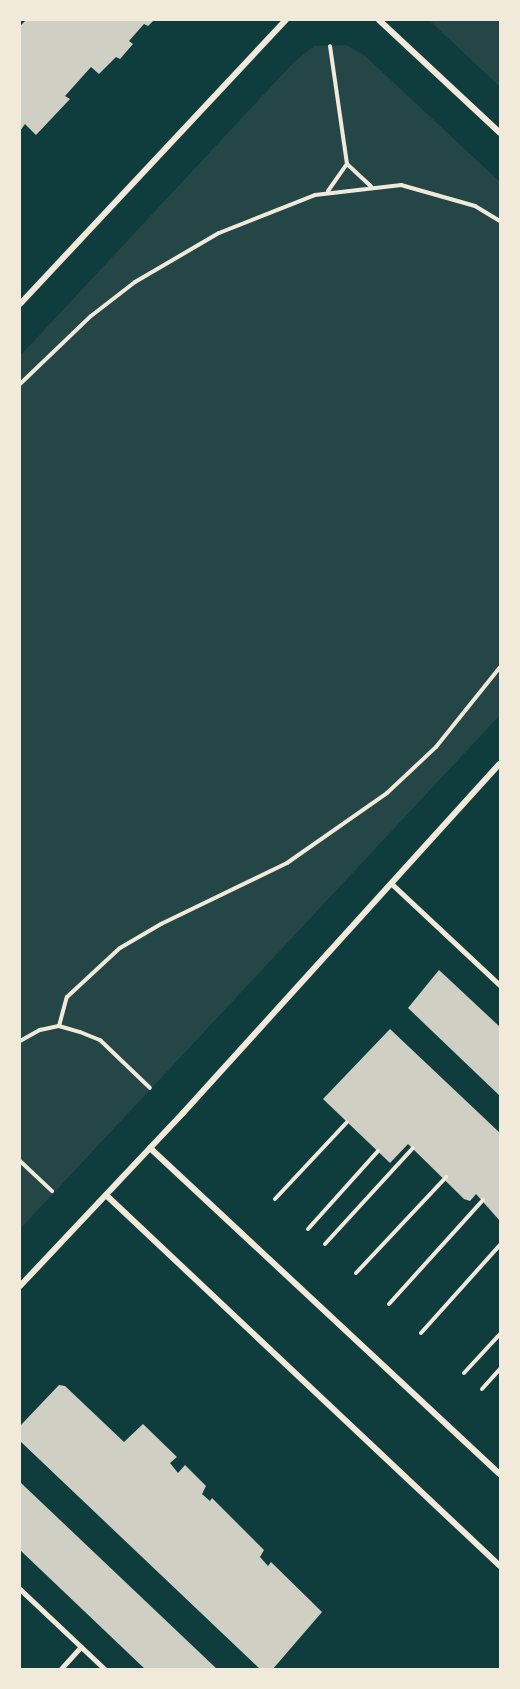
<!DOCTYPE html>
<style>
body{margin:0}
#map{position:relative;width:520px;height:1689px;overflow:hidden;background:#0f3d3e;font-family:Cabin,sans-serif}
div>[style]{position:absolute}
.green>*{inset:0;background:#244646}
.building>*{inset:0;background:#cfcfc3}
.path>*{height:4px;margin:-2px;padding:0 2px;transform-origin:2px;border-radius:2px;background:#f1e9da}
.service>*{height:4.5px;margin:-2.25px;padding:0 2.25px;transform-origin:2.25px;border-radius:2.25px;background:#f1e9da}
.minor>*{height:6px;margin:-3px;padding:0 3px;transform-origin:3px;border-radius:3px;background:#f1e9da}
span{translate:-50% -50%;white-space:nowrap;text-align:center;line-height:1.15;-webkit-text-stroke:4.5px #f1e9da;paint-order:stroke}
.frame{position:absolute;inset:0;border:21px solid #f1e9da;pointer-events:none}
</style>
<div id="map">
<div class="green">
<i style="clip-path:polygon(429px 20px,500px 20px,500px 87px)"></i>
<i style="clip-path:polygon(346px 45px,364px 55px,500px 182px,500px 715px,20px 1229px,20px 356px,294px 62px,314px 46px)"></i>
</div>
<div class="building">
<i style="clip-path:polygon(26px 20px,154px 20px,148px 26px,144px 24px,129px 41px,133px 44px,120px 59px,116px 57px,99px 74px,91px 67px,65px 96px,70px 99px,36px 135px,25px 124px,20px 131px,20px 26px)"></i>
<i style="clip-path:polygon(439px 970px,500px 1027px,500px 1096px,408px 1008px)"></i>
<i style="clip-path:polygon(390px 1029px,500px 1133px,500px 1221px,476px 1194px,470px 1201px,464px 1199px,408px 1144px,390px 1163px,323px 1099px)"></i>
<i style="clip-path:polygon(59px 1385px,65px 1386px,124px 1442px,143px 1424px,177px 1457px,170px 1463px,178px 1473px,185px 1465px,206px 1486px,202px 1494px,210px 1501px,212px 1498px,264px 1550px,260px 1557px,268px 1566px,271px 1562px,322px 1612px,272px 1670px,261px 1670px,20px 1441px,20px 1426px)"></i>
<i style="clip-path:polygon(20px 1482px,218px 1670px,146px 1670px,20px 1550px)"></i>
</div>
<div class="path">
<i style="left:347px;top:164px;width:33px;rotate:43deg"></i>
<i style="left:328px;top:191px;width:33px;rotate:-55deg"></i>
<i style="left:347px;top:164px;width:119px;rotate:-98.2deg"></i>
<i style="left:20px;top:384px;width:98px;rotate:-43.8deg"></i>
<i style="left:91px;top:316px;width:56px;rotate:-37.7deg"></i>
<i style="left:135px;top:282px;width:97px;rotate:-30.3deg"></i>
<i style="left:219px;top:233px;width:103px;rotate:-21.6deg"></i>
<i style="left:315px;top:195px;width:87px;rotate:-6.6deg"></i>
<i style="left:401px;top:185px;width:77px;rotate:15.8deg"></i>
<i style="left:475px;top:206px;width:29px;rotate:31deg"></i>
<i style="left:59px;top:1026px;width:30px;rotate:-75deg"></i>
<i style="left:67px;top:997px;width:72px;rotate:-42.8deg"></i>
<i style="left:120px;top:948px;width:48px;rotate:-30.3deg"></i>
<i style="left:161px;top:924px;width:140px;rotate:-25.8deg"></i>
<i style="left:287px;top:863px;width:122px;rotate:-35deg"></i>
<i style="left:387px;top:793px;width:67px;rotate:-43.2deg"></i>
<i style="left:436px;top:747px;width:102px;rotate:-51.3deg"></i>
<i style="left:20px;top:1041px;width:23px;rotate:-29deg"></i>
<i style="left:40px;top:1030px;width:19px;rotate:-12deg"></i>
<i style="left:59px;top:1026px;width:22px;rotate:16deg"></i>
<i style="left:80px;top:1032px;width:22px;rotate:22deg"></i>
<i style="left:100px;top:1040px;width:69px;rotate:43.8deg"></i>
<i style="left:20px;top:1161px;width:44px;rotate:43.2deg"></i>
<i style="left:275px;top:1199px;width:105px;rotate:-46.9deg"></i>
<i style="left:308px;top:1229px;width:105px;rotate:-48.1deg"></i>
<i style="left:325px;top:1244px;width:130px;rotate:-47.5deg"></i>
<i style="left:356px;top:1273px;width:132px;rotate:-46.8deg"></i>
<i style="left:389px;top:1304px;width:140px;rotate:-47.9deg"></i>
<i style="left:421px;top:1333px;width:118px;rotate:-48.1deg"></i>
<i style="left:464px;top:1373px;width:53px;rotate:-47.3deg"></i>
<i style="left:482px;top:1389px;width:27px;rotate:-48deg"></i>
</div>
<div class="service">
<i style="left:391px;top:883px;width:149px;rotate:43.1deg"></i>
<i style="left:20px;top:1589px;width:118px;rotate:43.3deg"></i>
<i style="left:60px;top:1670px;width:31px;rotate:-48deg"></i>
</div>
<div class="minor">
<i style="left:379px;top:20px;width:166px;rotate:43deg"></i>
<i style="left:20px;top:304px;width:389px;rotate:-46.9deg"></i>
<i style="left:150px;top:1148px;width:478px;rotate:43deg"></i>
<i style="left:106px;top:1195px;width:541px;rotate:43.28deg"></i>
<i style="left:20px;top:1286px;width:238px;rotate:-46.7deg"></i>
<i style="left:183px;top:1113px;width:471px;rotate:-47.8deg"></i>
</div>
<div class="frame"></div>
</div>
